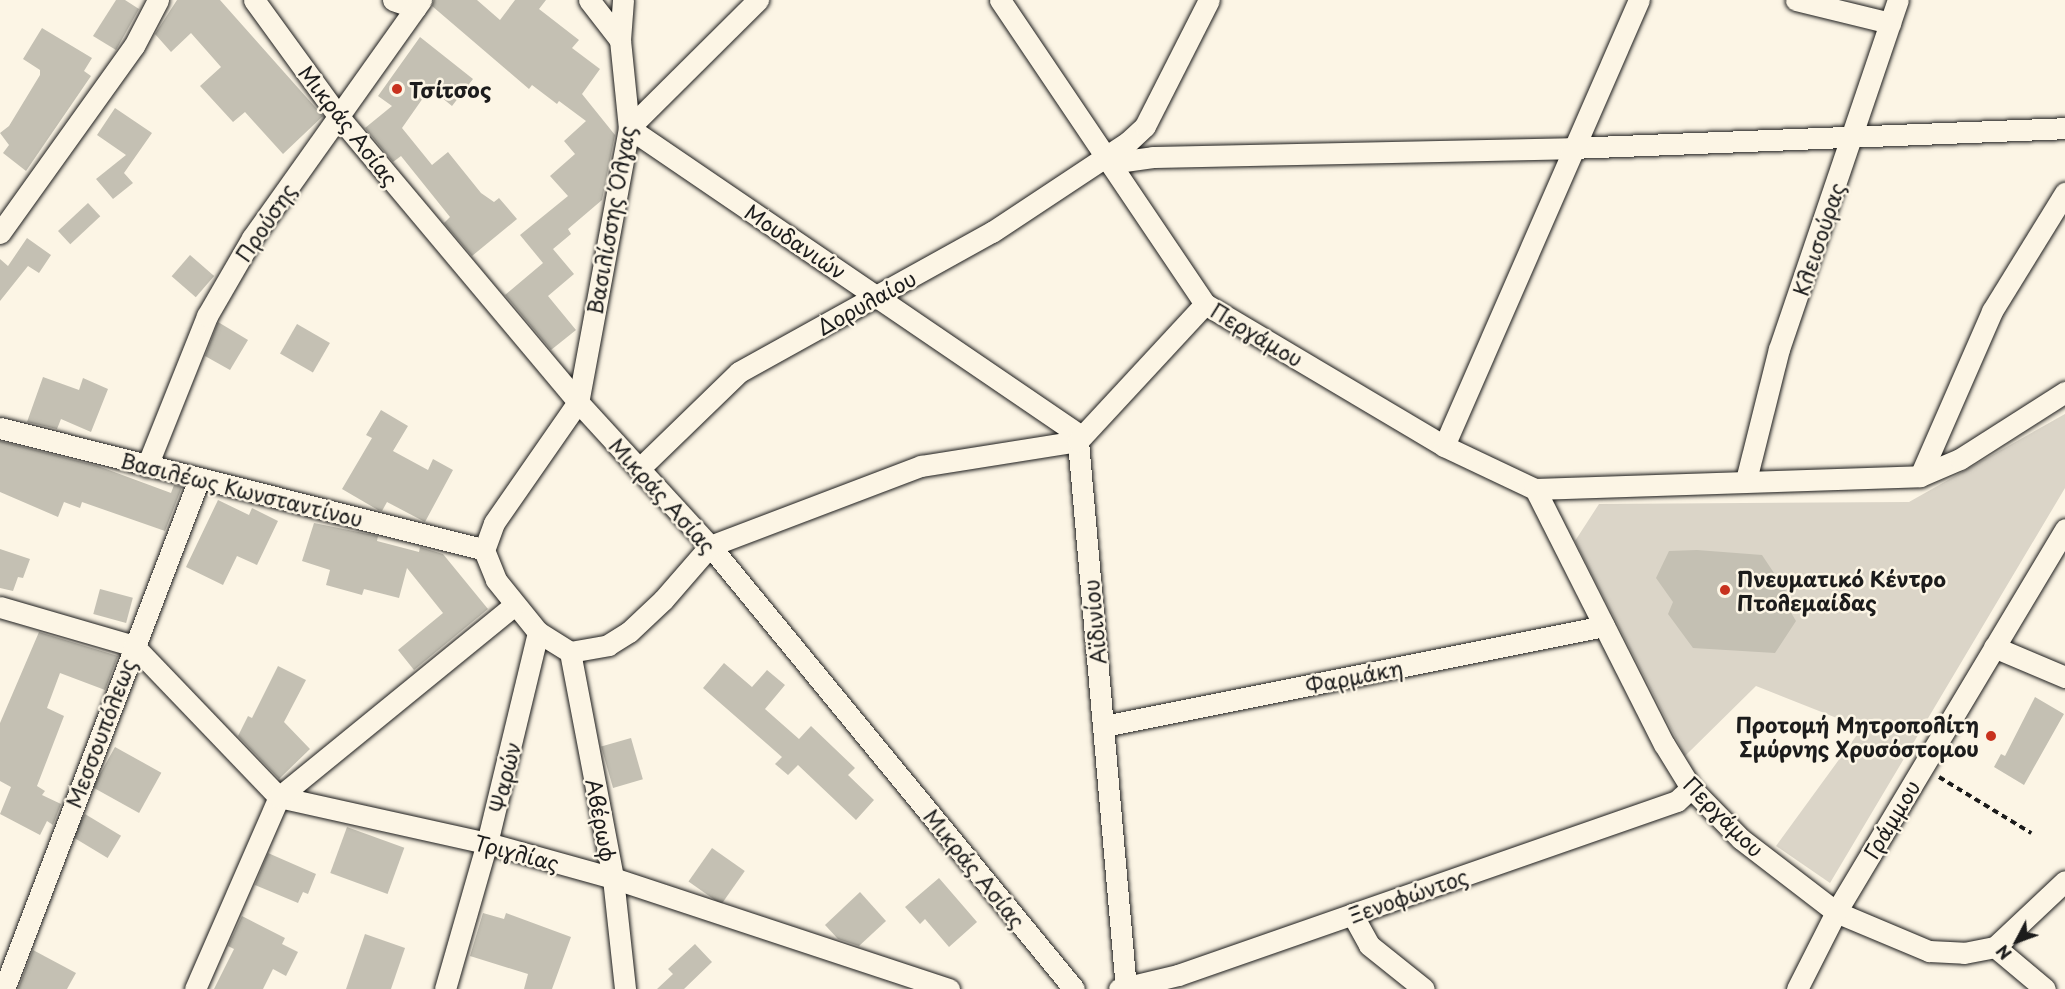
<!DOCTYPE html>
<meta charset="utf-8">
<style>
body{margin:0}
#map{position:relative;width:2065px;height:989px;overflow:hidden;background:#fcf5e5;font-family:"Playpen Sans",sans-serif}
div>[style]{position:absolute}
.green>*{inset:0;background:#dbd5c8}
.building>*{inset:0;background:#c4c0b3;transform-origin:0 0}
.path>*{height:4px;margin-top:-2px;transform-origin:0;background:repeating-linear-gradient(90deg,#1c1c1c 0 6px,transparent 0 10.5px)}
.roads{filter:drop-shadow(0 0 2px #1c1c1c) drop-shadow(0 0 2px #1c1c1c)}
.minor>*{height:21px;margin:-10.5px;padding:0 10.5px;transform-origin:10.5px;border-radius:10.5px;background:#fcf5e5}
.dots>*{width:16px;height:16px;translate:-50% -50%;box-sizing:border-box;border:3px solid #fcf5e5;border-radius:50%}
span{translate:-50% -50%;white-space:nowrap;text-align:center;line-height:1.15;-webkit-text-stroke:5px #fcf5e5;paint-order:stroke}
.poi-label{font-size:21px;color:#1c1c1c;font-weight:700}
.left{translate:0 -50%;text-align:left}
.right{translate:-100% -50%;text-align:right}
.street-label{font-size:21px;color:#1c1c1c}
.north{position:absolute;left:1987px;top:911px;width:60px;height:60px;-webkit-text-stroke:4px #fcf5e5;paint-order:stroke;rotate:229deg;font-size:16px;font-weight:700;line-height:24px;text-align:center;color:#1c1c1c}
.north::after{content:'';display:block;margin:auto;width:21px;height:27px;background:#1c1c1c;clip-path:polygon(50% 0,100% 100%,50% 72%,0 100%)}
</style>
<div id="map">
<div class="green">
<i style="clip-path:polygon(2065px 414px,2065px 488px,1830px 883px,1776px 846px,1862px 728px,1756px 686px,1685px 756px,1575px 541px,1599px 504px,1909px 502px)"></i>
</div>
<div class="building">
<i style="clip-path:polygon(116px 0,125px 0,139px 9px,116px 50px,93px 36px)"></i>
<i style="clip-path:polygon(177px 0,220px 0,323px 116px,283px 154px,245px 112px,233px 122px,200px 86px,221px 67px,191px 33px,171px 52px,155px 34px)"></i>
<i style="clip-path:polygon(434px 0,477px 0,500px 20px,515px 0,546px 0,539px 9px,579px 40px,572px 48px,600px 69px,582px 94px,615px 135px,602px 200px,568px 229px,571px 234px,553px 249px,574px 274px,548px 296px,576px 330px,551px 350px,505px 295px,543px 263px,520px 235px,568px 196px,550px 176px,575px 154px,564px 141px,586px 121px,559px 101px,557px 104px,532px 85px,529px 89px,432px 6px)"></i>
<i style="clip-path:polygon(42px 28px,92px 58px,84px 71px,91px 76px,26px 171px,3px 153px,9px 145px,0 133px,9px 126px,40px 75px,40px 70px,23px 59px)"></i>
<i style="clip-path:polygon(420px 37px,473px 79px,452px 106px,430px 88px,402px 128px,432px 165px,448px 152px,481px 193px,494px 202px,499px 198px,517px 219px,472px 256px,444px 223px,450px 217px,401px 156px,393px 162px,365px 128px,392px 106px,378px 96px)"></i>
<i style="clip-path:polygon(115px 108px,152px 133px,124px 173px,133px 183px,113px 199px,96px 179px,126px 155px,97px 135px)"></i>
<i style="left:88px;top:203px;width:18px;height:41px;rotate:47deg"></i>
<i style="clip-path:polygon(27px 238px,51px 255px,39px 273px,28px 266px,0 301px,0 259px,8px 266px)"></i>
<i style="left:190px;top:255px;width:32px;height:28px;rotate:41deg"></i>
<i style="clip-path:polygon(218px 322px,248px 340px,230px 370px,205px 356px)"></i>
<i style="left:297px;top:324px;width:38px;height:34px;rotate:30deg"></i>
<i style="clip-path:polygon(43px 377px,79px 390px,83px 378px,108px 389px,91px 432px,61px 419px,57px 429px,27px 422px)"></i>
<i style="clip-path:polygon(381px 410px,408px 426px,393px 451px,428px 470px,433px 459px,453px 470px,425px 522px,387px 502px,382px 511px,378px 510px,342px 489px,372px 438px,366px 435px)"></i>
<i style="clip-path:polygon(0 441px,98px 466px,171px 493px,174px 485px,182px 487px,165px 531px,82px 502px,80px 508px,64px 502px,58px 517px,0 492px)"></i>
<i style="clip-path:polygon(218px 500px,249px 515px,252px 508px,278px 521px,257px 565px,237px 556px,223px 585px,186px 567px)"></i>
<i style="clip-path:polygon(314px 523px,378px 536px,377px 541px,419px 552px,420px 547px,443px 554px,488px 609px,414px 670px,398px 650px,443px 613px,407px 568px,399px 598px,364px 589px,362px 595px,326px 585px,330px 570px,302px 561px)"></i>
<i style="clip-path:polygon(0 549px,30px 559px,23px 578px,18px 577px,13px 591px,0 588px)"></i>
<i style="clip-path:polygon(1697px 550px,1762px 555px,1794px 603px,1790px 611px,1796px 621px,1775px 653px,1693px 648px,1668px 614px,1673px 602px,1656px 578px,1669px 551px)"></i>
<i style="left:100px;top:589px;width:34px;height:26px;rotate:15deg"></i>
<i style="clip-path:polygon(39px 632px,118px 656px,105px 690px,60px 673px,47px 708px,64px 716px,37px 786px,45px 791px,42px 795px,61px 804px,53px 825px,47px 821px,40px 835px,0 814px,11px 787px,0 781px,0 723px)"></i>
<i style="clip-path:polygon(724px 663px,752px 687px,767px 670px,785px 685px,765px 709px,799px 739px,811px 726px,855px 768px,848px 775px,874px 800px,856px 820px,798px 765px,788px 775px,775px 764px,782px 757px,703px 688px)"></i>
<i style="clip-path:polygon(278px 666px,306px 680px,284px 722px,310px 749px,279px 779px,238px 736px,248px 716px,252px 718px)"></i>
<i style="clip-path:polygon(2035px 697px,2064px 714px,2024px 785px,1994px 767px,2001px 754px,2005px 756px)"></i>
<i style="left:631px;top:738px;width:43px;height:31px;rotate:74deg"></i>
<i style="left:115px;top:747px;width:53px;height:46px;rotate:29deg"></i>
<i style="left:85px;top:814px;width:42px;height:26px;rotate:31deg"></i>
<i style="left:347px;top:827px;width:61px;height:49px;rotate:20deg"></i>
<i style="left:712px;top:848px;width:40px;height:41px;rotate:35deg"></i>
<i style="clip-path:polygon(268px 853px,316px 874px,308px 894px,303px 892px,298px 903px,255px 885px)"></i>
<i style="clip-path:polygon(939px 878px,977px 922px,949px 947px,925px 919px,920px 924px,905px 907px)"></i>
<i style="clip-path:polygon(860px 892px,886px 921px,859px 946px,838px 939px,825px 925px)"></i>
<i style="clip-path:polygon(483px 913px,504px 919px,506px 913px,571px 937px,552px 989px,524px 989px,528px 974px,470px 956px)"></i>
<i style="clip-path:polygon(242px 916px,285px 938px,282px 944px,298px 952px,286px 976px,273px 969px,263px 989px,214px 989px,234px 949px,228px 946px)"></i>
<i style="clip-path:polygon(365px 934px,405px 948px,391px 989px,346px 989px)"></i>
<i style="clip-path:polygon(695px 944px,712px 962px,684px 989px,657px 989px,673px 974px,668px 969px)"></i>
<i style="clip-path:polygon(33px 950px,76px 973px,67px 989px,18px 989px)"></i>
</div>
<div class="path">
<i style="left:1939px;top:777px;width:108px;rotate:31.3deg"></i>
</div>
<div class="roads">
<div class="minor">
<i style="left:254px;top:0;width:145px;rotate:54deg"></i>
<i style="left:339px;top:117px;width:372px;rotate:50deg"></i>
<i style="left:578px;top:402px;width:195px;rotate:47.5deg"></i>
<i style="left:710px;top:546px;width:573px;rotate:50.59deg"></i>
<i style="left:393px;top:0;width:24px;rotate:19deg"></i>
<i style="left:589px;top:0;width:51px;rotate:52.2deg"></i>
<i style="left:623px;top:0;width:40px;rotate:94.3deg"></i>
<i style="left:620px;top:40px;width:88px;rotate:84.2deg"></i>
<i style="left:629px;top:128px;width:279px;rotate:100.5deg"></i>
<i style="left:578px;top:402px;width:147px;rotate:124.8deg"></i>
<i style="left:494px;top:523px;width:29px;rotate:110deg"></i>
<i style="left:484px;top:550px;width:32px;rotate:68deg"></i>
<i style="left:496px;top:580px;width:67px;rotate:51.1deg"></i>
<i style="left:538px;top:632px;width:38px;rotate:32deg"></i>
<i style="left:570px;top:652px;width:39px;rotate:-10deg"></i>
<i style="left:608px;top:645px;width:25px;rotate:-32deg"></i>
<i style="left:629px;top:632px;width:47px;rotate:-43.3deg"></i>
<i style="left:663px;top:600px;width:72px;rotate:-49deg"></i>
<i style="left:710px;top:546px;width:226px;rotate:-20.8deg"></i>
<i style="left:921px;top:466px;width:159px;rotate:-9deg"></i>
<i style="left:1000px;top:0;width:367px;rotate:56deg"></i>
<i style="left:1205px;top:304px;width:278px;rotate:30.7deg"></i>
<i style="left:1444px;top:446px;width:101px;rotate:25.3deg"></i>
<i style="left:1535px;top:489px;width:286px;rotate:63.2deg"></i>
<i style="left:1664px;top:744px;width:52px;rotate:58.5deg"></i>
<i style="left:1691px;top:788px;width:71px;rotate:45.6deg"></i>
<i style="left:1741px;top:839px;width:120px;rotate:37.5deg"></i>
<i style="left:1836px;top:912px;width:101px;rotate:22.8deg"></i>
<i style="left:1929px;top:951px;width:35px;rotate:3deg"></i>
<i style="left:1964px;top:953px;width:32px;rotate:-11deg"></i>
<i style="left:1995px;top:947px;width:65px;rotate:40deg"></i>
<i style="left:1796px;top:0;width:97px;rotate:13.7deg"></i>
<i style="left:629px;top:128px;width:547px;rotate:34.27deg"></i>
<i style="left:629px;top:128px;width:182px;rotate:-44.8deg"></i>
<i style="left:1110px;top:163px;width:43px;rotate:-7.9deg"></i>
<i style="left:1153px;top:157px;width:418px;rotate:-1.2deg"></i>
<i style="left:1571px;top:148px;width:494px;rotate:-2.3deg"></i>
<i style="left:0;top:233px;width:230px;rotate:-54.4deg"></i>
<i style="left:134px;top:46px;width:52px;rotate:-62.4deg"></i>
<i style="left:0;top:428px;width:499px;rotate:14.1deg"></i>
<i style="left:1444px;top:446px;width:487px;rotate:-66.4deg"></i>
<i style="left:147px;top:466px;width:162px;rotate:-68.2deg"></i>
<i style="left:207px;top:316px;width:90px;rotate:-60deg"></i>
<i style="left:252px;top:238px;width:292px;rotate:-54.6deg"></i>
<i style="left:641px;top:467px;width:136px;rotate:-44.1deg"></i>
<i style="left:739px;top:372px;width:289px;rotate:-29deg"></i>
<i style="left:992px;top:232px;width:163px;rotate:-33.5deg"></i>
<i style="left:1128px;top:142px;width:23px;rotate:-43deg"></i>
<i style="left:1145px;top:126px;width:141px;rotate:-63.1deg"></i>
<i style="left:1920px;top:476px;width:180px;rotate:-66.4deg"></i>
<i style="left:1992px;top:311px;width:139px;rotate:-58.3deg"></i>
<i style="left:1746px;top:480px;width:135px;rotate:-75.9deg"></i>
<i style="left:1779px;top:349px;width:369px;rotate:-71.2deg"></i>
<i style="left:1535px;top:489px;width:385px;rotate:-1.9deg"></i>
<i style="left:1920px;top:476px;width:43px;rotate:-23deg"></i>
<i style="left:1960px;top:459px;width:125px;rotate:-32.5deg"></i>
<i style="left:0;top:607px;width:140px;rotate:16.2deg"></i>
<i style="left:134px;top:646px;width:209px;rotate:46.2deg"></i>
<i style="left:279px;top:797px;width:213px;rotate:12.5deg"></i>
<i style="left:487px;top:843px;width:131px;rotate:15.5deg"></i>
<i style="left:613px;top:878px;width:354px;rotate:18.3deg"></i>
<i style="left:1994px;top:647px;width:77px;rotate:22.9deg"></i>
<i style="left:570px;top:652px;width:230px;rotate:79.2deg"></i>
<i style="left:613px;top:878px;width:112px;rotate:83.8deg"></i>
<i style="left:1104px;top:726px;width:510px;rotate:-11.31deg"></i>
<i style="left:1352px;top:914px;width:35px;rotate:61deg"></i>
<i style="left:1369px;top:945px;width:70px;rotate:38.7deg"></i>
<i style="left:1995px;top:947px;width:96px;rotate:-43.3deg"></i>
<i style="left:4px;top:989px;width:546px;rotate:-69.08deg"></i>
<i style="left:195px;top:989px;width:210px;rotate:-66.4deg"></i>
<i style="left:279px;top:797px;width:303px;rotate:-39.2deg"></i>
<i style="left:445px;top:989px;width:152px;rotate:-74deg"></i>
<i style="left:487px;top:843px;width:217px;rotate:-76.4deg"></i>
<i style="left:1119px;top:989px;width:61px;rotate:-13.3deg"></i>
<i style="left:1178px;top:975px;width:528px;rotate:-19.22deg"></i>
<i style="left:1677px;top:801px;width:19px;rotate:-43deg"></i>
<i style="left:1126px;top:989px;width:550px;rotate:-95.01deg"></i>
<i style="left:1078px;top:441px;width:187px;rotate:-47.2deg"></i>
<i style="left:1797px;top:989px;width:86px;rotate:-63.1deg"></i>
<i style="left:1836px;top:912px;width:446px;rotate:-59.1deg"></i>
</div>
</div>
<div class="dots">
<i style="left:397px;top:89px;background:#c8321e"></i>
<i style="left:1725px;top:590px;background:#c8321e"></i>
<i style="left:1991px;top:736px;background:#c8321e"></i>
</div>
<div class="poi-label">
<span class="left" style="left:409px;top:89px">Τσίτσος</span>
<span class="left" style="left:1737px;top:590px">Πνευματικό Κέντρο<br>Πτολεμαίδας</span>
<span class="right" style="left:1979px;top:736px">Προτομή Μητροπολίτη<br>Σμύρνης Χρυσόστομου</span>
</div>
<div class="street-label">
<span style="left:349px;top:125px;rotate:52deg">Μικράς Ασίας</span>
<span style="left:610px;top:220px;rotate:-80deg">Βασιλίσσης Όλγας</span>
<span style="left:265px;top:222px;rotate:-56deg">Προύσης</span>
<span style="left:1818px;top:239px;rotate:-71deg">Κλεισούρας</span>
<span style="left:796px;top:241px;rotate:34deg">Μουδανιών</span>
<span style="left:866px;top:302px;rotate:-29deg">Δορυλαίου</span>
<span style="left:1257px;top:334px;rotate:31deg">Περγάμου</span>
<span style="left:242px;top:489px;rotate:14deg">Βασιλέως Κωνσταντίνου</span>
<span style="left:663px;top:495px;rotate:48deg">Μικράς Ασίας</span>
<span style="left:1094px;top:622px;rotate:-95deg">Αϊδινίου</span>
<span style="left:1354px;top:676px;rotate:-11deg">Φαρμάκη</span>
<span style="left:100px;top:733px;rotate:-69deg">Μεσσουπόλεως</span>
<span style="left:504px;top:777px;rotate:-76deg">Ψαρών</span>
<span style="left:1724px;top:816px;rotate:45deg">Περγάμου</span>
<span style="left:1891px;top:819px;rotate:-59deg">Γράμμου</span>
<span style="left:602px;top:820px;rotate:79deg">Αβέρωφ</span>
<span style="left:517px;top:852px;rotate:15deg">Τριγλίας</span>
<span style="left:975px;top:868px;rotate:51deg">Μικράς Ασίας</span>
<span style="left:1408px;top:895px;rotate:-19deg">Ξενοφώντος</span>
</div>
<div class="north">N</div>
</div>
